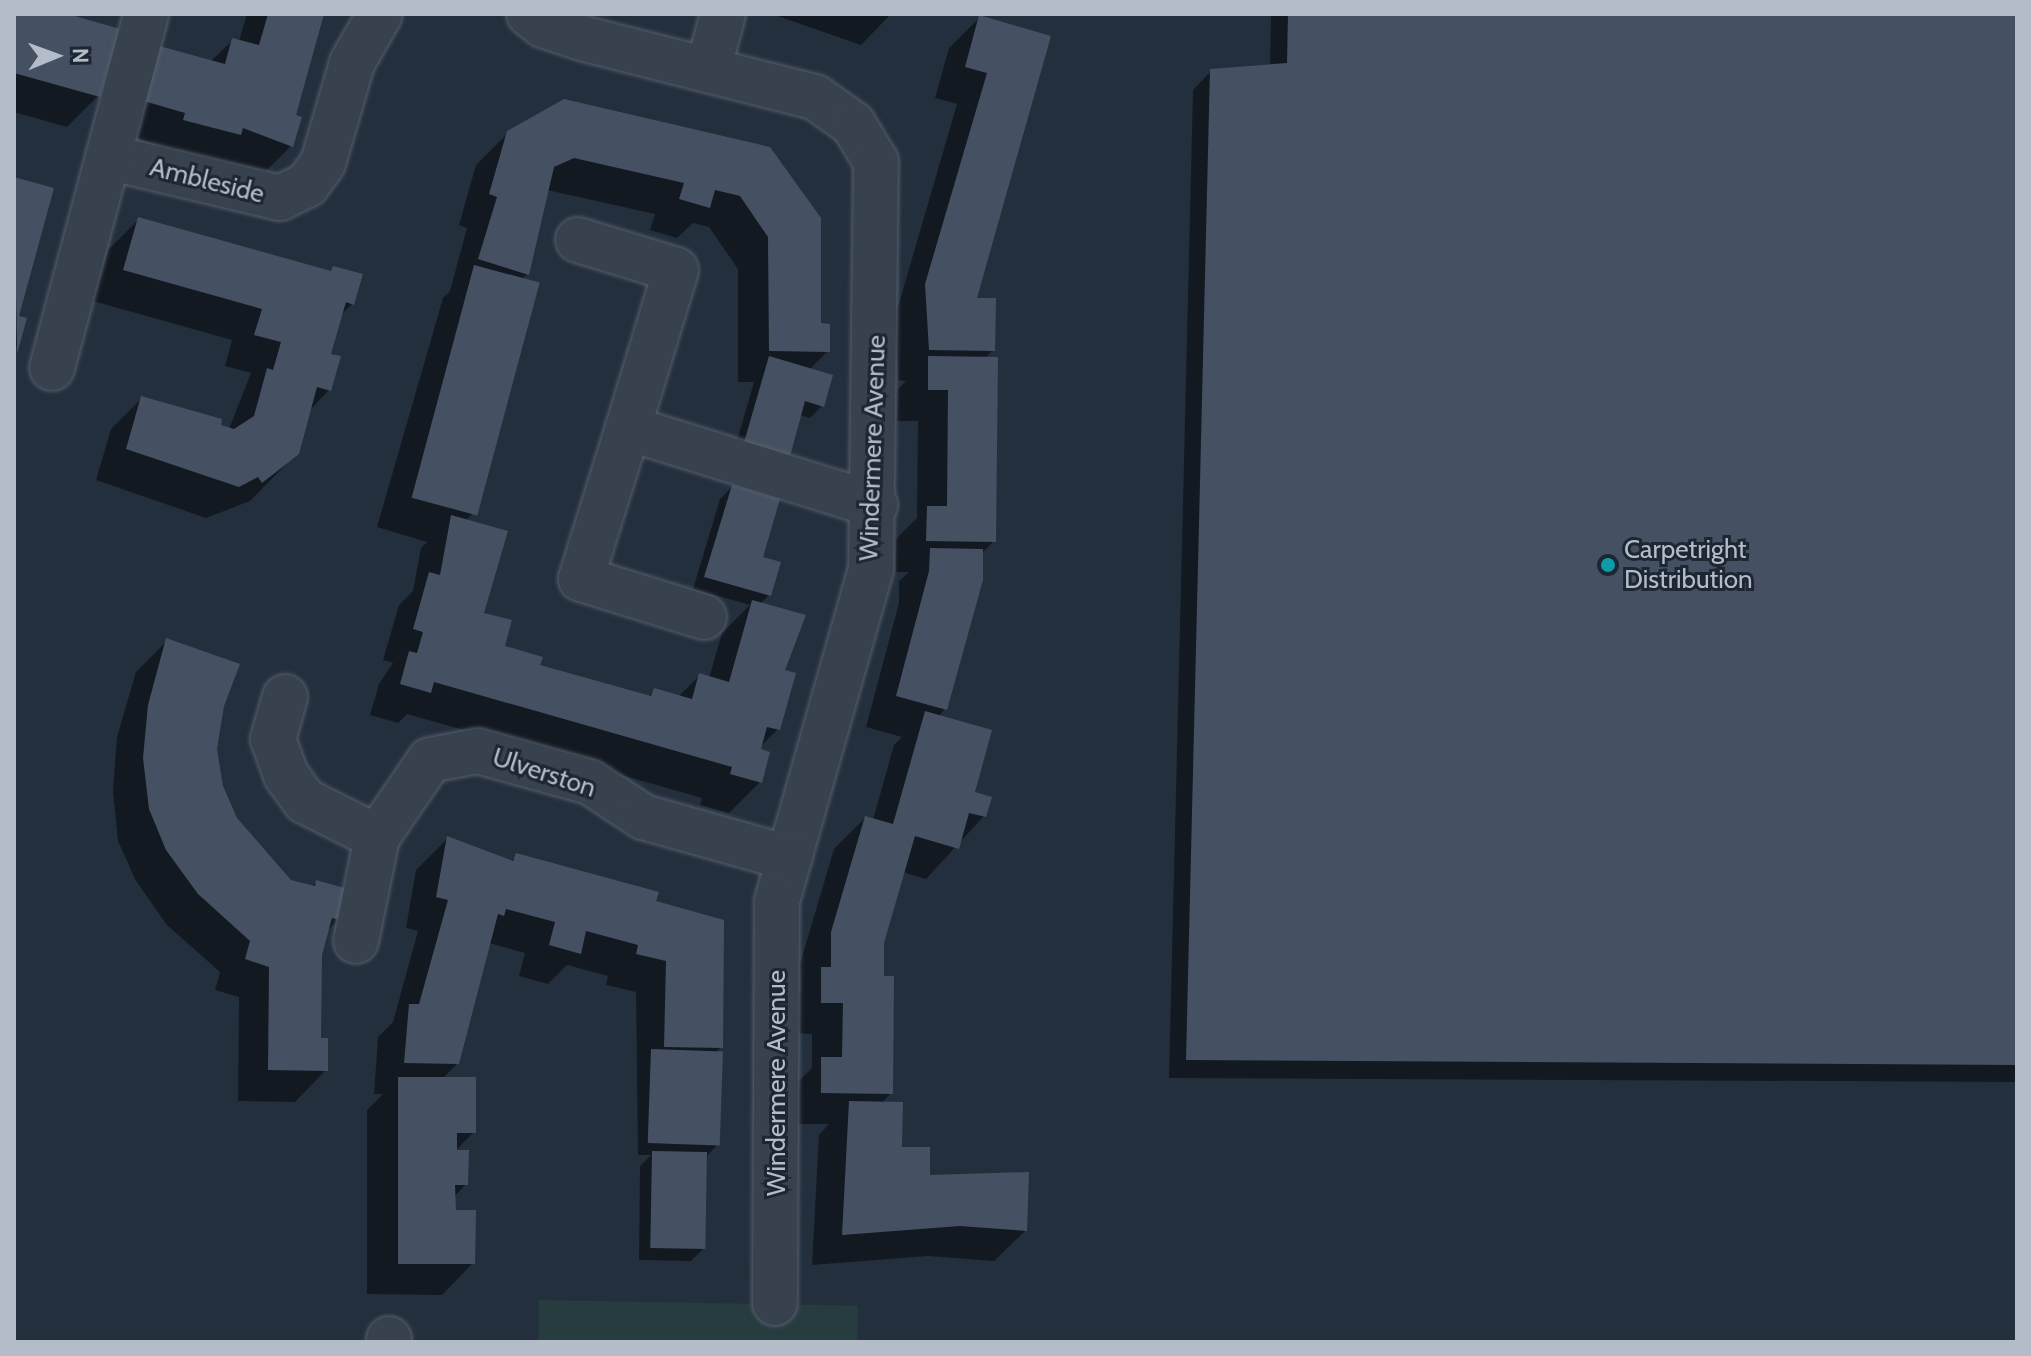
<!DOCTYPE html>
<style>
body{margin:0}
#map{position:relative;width:2031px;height:1356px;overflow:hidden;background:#242f3e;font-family:Cabin,sans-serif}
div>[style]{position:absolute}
.green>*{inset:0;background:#263c3f;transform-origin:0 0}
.shadow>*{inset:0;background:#0007}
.building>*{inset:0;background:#455162;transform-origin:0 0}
.roads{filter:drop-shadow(0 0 2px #565f6c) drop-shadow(0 0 2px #565f6c)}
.minor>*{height:44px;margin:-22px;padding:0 22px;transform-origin:22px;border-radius:22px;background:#38414e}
.dots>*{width:22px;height:22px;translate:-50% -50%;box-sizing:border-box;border:4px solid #1d2633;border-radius:50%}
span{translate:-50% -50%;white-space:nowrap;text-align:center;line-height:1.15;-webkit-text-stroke:6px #1d2633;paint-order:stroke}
.street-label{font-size:26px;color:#b4bcc9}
.poi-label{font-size:26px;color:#b4bcc9}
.left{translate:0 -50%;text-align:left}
.frame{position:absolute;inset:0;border:16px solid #b4bcc9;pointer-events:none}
.north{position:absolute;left:16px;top:16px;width:80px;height:80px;-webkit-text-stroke:6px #1d2633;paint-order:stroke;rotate:89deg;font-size:22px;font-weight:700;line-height:32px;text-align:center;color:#b4bcc9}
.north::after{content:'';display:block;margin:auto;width:28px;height:36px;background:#b4bcc9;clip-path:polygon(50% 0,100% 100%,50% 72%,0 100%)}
</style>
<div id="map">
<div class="green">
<i style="left:539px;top:1300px;width:319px;height:42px;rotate:1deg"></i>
</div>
<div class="shadow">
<i style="clip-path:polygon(14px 14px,60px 14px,98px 96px,67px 127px,14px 112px)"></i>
<i style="clip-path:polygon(247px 14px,322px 14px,293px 117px,291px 146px,260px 177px,214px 159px,208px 166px,154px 151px,156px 144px,107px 130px,122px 78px,210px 62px,233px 40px,239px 41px)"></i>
<i style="clip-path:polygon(772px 14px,891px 14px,861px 45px)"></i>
<i style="clip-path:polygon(1271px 14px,2017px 14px,2017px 1082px,1169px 1078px,1193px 90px,1211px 71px,1270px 66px)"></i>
<i style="clip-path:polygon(980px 17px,1049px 37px,974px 300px,993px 350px,984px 359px,994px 541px,981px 554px,945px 709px,938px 717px,984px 816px,926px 879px,902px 872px,882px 943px,891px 1093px,881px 1104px,900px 1149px,928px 1178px,1026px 1230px,994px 1261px,928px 1256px,812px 1265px,819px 1135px,829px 1124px,790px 1124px,790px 1090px,812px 1068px,812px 1034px,790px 1033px,791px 1000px,801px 990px,800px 964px,834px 849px,865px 818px,873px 820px,894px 745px,902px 737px,866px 727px,899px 603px,899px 581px,909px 572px,896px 572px,896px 539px,917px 518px,918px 421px,897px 421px,898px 389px,906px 381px,898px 380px,895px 317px,957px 104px,935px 98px,949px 48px)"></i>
<i style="clip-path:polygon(508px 133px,768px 149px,828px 351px,809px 370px,822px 406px,810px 418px,800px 415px,732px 458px,754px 382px,738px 382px,738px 269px,709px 227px,693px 223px,677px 238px,650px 230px,655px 214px,547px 190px,527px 274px,521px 280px,472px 514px,465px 521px,482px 614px,502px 648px,538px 666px,648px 697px,655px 690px,678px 697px,700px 675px,709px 678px,722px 633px,750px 605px,693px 589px,720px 499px,732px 487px,761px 558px,769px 595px,760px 604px,782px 671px,778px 729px,760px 747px,760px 782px,729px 813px,700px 805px,702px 798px,407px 714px,398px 723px,370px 715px,379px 684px,393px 663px,383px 660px,399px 605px,413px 591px,421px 548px,427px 542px,377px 527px,443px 298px,450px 291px,467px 228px,459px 225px,476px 165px)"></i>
<i style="clip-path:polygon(14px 179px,52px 189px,17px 317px,25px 319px,14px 355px)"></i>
<i style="clip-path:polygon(139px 219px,330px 272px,333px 268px,352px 304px,340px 316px,329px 355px,329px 390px,309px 411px,297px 453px,250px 501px,206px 518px,96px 480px,111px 429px,142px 398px,229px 429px,251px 373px,225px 366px,232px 340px,93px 301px,108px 250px)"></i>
<i style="clip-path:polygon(167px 641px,222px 705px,215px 749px,221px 786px,235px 819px,290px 882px,311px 887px,317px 882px,339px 919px,326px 932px,320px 955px,319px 1040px,326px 1070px,295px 1102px,238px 1101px,239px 997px,215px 990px,220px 972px,167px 925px,136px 881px,118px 841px,113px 791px,117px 737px,136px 672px)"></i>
<i style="clip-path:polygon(447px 839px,510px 862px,517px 855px,654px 903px,721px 1047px,715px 1053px,719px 1143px,707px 1156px,703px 1249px,691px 1261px,639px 1260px,640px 1166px,651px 1155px,638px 1155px,636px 992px,606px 985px,608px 976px,567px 965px,548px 984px,519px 976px,525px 953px,489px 943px,458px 1063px,442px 1079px,474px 1132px,454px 1152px,466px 1184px,454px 1197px,454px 1212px,473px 1263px,442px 1295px,367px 1294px,367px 1110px,383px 1094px,374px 1094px,378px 1037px,393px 1022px,418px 931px,406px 928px,416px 870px)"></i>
</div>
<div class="building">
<i style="clip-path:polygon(14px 14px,68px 14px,120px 29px,100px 97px,14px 73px)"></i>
<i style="clip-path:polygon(268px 14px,324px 14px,296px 115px,302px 117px,293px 147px,243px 128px,241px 135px,183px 120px,185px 113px,137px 99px,152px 44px,225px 64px,232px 38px,259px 45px)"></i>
<i style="clip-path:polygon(1288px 14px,2017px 14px,2017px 1065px,1186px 1060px,1210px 69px,1287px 63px)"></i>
<i style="clip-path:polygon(979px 15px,1051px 36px,977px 298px,996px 298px,995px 351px,929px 350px,925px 284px,987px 73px,965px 67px)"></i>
<i style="clip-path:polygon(564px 99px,770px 147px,821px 218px,821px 323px,830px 324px,830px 352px,769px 351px,768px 237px,740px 196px,715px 190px,710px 208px,679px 199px,684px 183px,574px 158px,554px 167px,529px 275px,478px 259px,497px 197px,489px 194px,507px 131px)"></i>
<i style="clip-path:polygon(14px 177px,54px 188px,19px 316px,27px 318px,17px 354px)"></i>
<i style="clip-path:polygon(138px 217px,331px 271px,333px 266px,363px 274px,354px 305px,346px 302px,331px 354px,341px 356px,331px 391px,317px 387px,299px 454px,262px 483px,258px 477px,239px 487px,126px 449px,141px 396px,222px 419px,221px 425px,234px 429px,254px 416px,267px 368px,273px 370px,281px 342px,254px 335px,262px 309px,123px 270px)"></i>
<i style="left:474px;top:265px;width:68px;height:241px;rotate:15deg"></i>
<i style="clip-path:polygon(769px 356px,833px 375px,824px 407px,805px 401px,789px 460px,743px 446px)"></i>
<i style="clip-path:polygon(928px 356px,998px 357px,996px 542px,926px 541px,927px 506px,947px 506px,948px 390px,928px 390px)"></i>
<i style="clip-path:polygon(732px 485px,780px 499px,763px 557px,781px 562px,771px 596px,704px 577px)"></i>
<i style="clip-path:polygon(451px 515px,508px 531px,484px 613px,512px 620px,505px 646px,543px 657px,540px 665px,651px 696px,654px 688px,692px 699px,699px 673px,729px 682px,752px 600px,806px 615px,785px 670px,796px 673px,780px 730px,767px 727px,761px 749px,770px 752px,762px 783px,730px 774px,732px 767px,434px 682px,431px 693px,400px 684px,409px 651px,417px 653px,423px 632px,413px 629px,429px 572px,440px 575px)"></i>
<i style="clip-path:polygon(930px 548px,983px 549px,983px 580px,947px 710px,896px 696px,929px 571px)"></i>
<i style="clip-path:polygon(166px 638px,240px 664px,224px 706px,217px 749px,223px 786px,237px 818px,291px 880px,315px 886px,316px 880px,348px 889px,340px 920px,332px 918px,322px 955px,321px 1038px,328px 1038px,328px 1071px,268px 1070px,269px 967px,245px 959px,250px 941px,198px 894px,166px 850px,149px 809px,143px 758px,148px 705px)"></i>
<i style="clip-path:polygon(925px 711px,992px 730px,975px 792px,992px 797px,986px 817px,969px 813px,959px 849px,915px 836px,884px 943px,884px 976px,894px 976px,893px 1094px,821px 1093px,821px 1057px,842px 1057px,843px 1003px,821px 1003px,821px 967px,831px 967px,831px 932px,865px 816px,893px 824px)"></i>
<i style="clip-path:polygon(447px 836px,513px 861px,516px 853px,659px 892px,656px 901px,724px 920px,723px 1048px,664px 1047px,666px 961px,636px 954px,638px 945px,586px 931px,581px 954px,549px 945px,555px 922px,506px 909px,504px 916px,498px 914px,459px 1064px,404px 1063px,409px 1004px,419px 1004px,448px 900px,436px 897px)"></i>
<i style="left:651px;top:1049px;width:72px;height:94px;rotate:2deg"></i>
<i style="clip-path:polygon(398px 1077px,476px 1077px,476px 1133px,457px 1133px,457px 1150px,469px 1150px,468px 1185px,455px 1185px,456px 1210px,476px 1210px,475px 1264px,398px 1264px)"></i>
<i style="clip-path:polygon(849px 1101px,903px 1102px,902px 1147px,930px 1147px,930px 1175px,1029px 1172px,1027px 1231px,960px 1226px,842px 1235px)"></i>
<i style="left:652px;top:1151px;width:55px;height:97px;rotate:1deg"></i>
</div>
<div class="roads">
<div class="minor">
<i style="left:529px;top:14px;width:18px;rotate:38deg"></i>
<i style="left:543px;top:25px;width:44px;rotate:18.4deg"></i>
<i style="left:585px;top:39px;width:237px;rotate:14.2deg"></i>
<i style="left:815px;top:97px;width:47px;rotate:35.4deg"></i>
<i style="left:853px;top:124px;width:44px;rotate:58.8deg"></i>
<i style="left:876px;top:162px;width:407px;rotate:90.7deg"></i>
<i style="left:871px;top:569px;width:346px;rotate:105.8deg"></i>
<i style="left:777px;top:902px;width:401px;rotate:90.3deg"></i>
<i style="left:708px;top:70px;width:58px;rotate:-75deg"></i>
<i style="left:108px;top:157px;width:177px;rotate:13.4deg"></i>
<i style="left:280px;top:198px;width:30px;rotate:-26deg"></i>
<i style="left:307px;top:185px;width:27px;rotate:-54deg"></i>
<i style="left:323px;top:163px;width:104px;rotate:-73.8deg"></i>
<i style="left:352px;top:63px;width:56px;rotate:-60.3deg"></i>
<i style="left:578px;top:240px;width:102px;rotate:17deg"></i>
<i style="left:676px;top:270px;width:165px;rotate:106.9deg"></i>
<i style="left:52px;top:368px;width:366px;rotate:-75.1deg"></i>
<i style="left:704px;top:617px;width:129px;rotate:-162.8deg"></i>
<i style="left:581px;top:579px;width:158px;rotate:-72.7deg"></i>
<i style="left:628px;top:428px;width:259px;rotate:17.3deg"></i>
<i style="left:285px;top:697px;width:44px;rotate:105.9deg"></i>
<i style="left:273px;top:739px;width:38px;rotate:70deg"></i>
<i style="left:286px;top:775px;width:32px;rotate:54deg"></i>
<i style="left:305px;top:801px;width:80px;rotate:26.6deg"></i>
<i style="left:356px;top:941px;width:106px;rotate:-78.6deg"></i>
<i style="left:377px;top:837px;width:93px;rotate:-55.5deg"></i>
<i style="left:430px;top:760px;width:49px;rotate:-10.6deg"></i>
<i style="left:478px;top:751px;width:116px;rotate:15.5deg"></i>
<i style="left:590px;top:782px;width:64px;rotate:33.4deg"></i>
<i style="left:643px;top:817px;width:152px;rotate:15.7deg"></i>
<i style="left:389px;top:1342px;width:3px;rotate:-90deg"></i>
</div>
</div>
<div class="dots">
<i style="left:1608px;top:565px;background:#0f9aa8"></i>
</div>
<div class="street-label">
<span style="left:207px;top:181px;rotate:14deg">Ambleside</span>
<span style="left:873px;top:448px;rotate:-88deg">Windermere Avenue</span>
<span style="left:544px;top:773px;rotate:18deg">Ulverston</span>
<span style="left:777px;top:1083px;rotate:-90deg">Windermere Avenue</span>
</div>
<div class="poi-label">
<span class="left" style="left:1624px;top:565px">Carpetright<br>Distribution</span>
</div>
<div class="frame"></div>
<div class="north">N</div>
</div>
